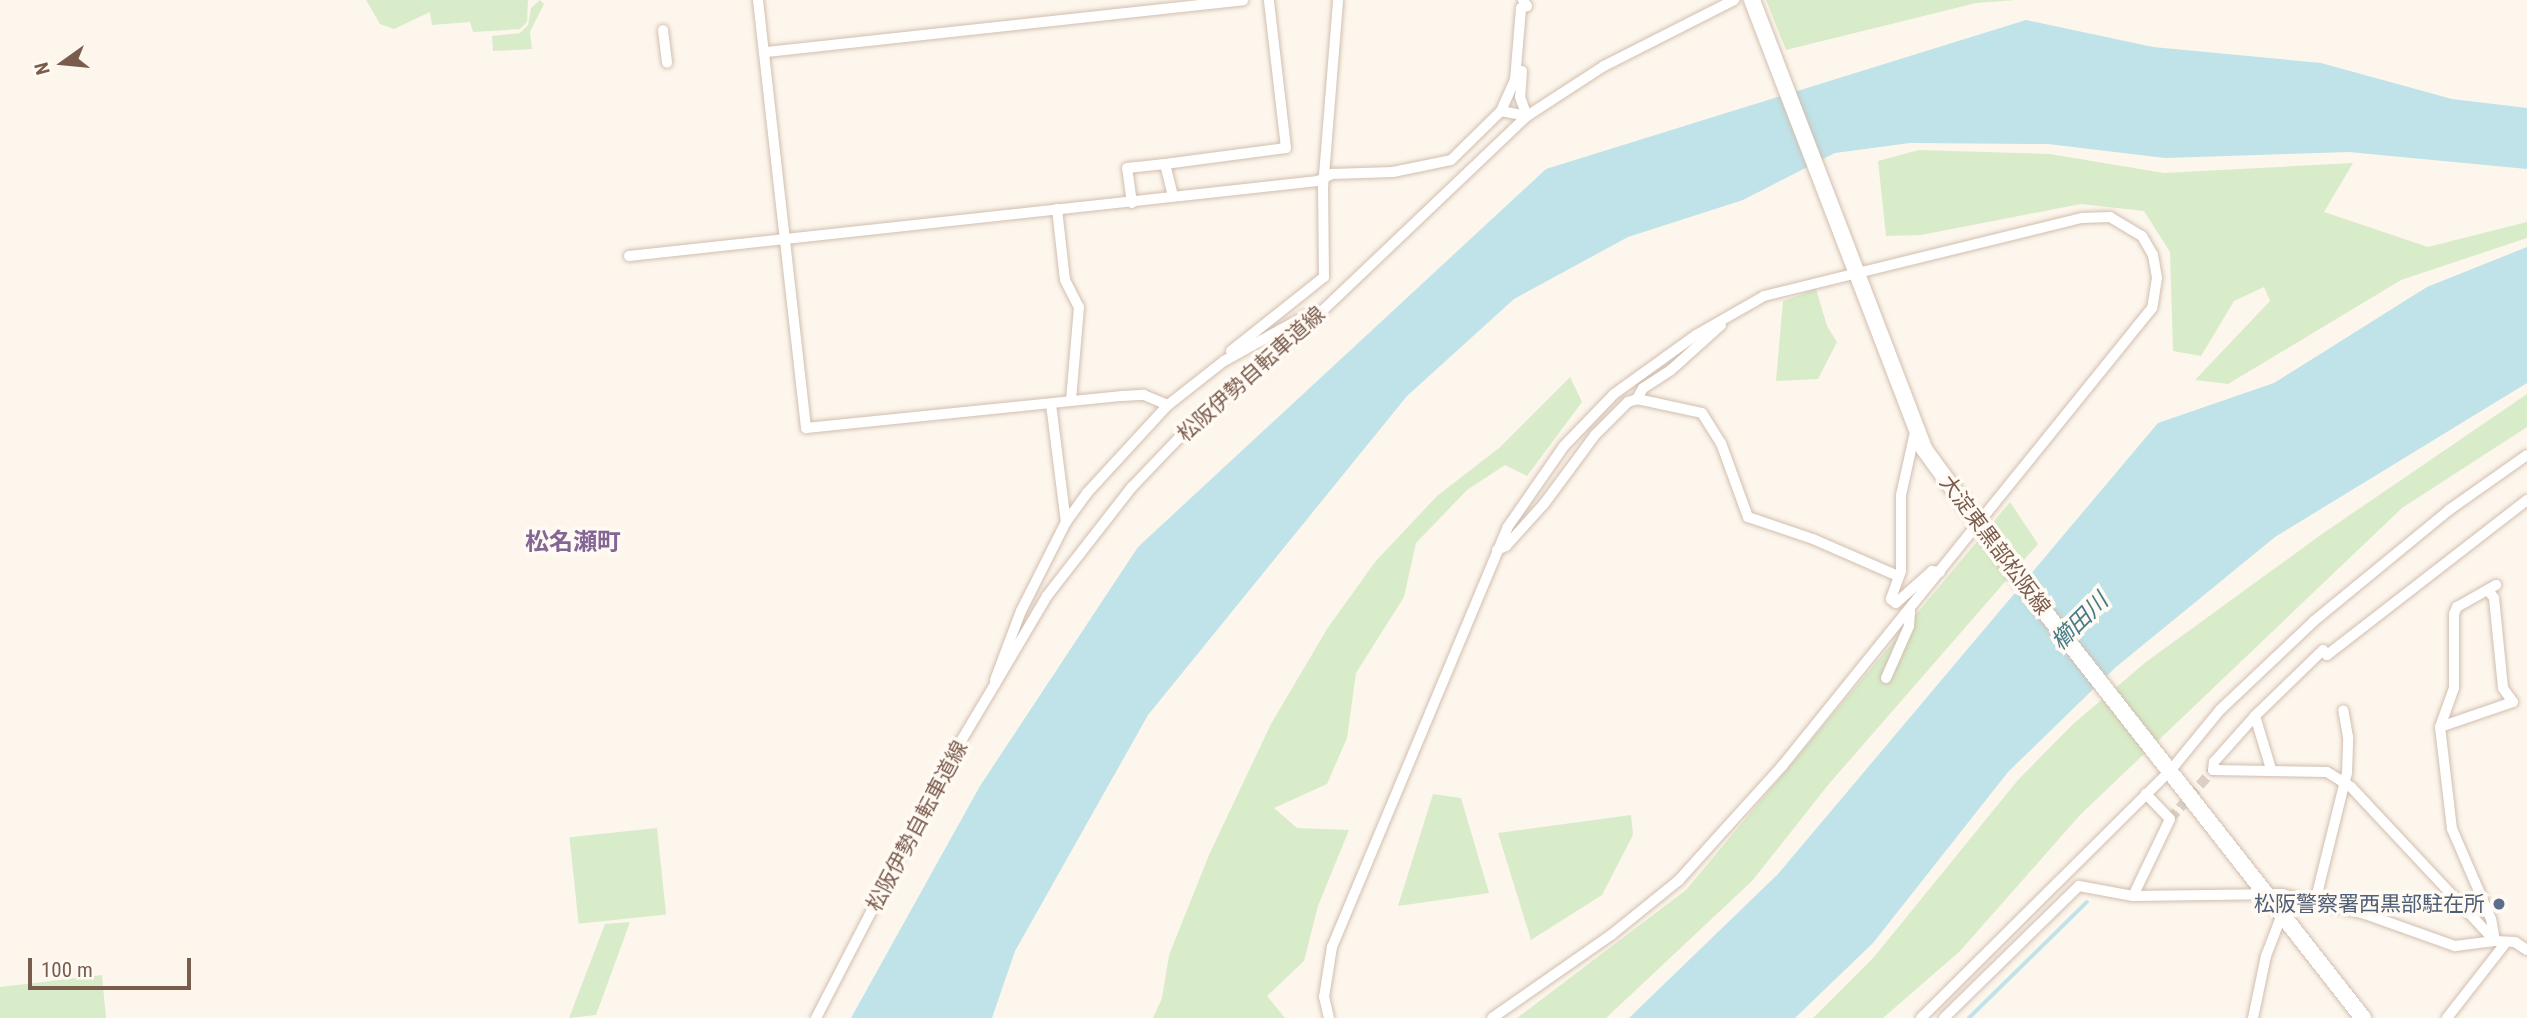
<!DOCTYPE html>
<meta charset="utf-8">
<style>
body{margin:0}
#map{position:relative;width:2527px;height:1018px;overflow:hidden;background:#fdf6ec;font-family:"Roboto Condensed","Noto Sans JP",sans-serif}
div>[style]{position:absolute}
.green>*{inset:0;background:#d8ecc9;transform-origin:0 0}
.water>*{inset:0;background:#bfe3e8}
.stream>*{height:3.5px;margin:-1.75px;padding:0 1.75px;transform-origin:1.75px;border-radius:1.75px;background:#bfe3e8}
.minor-tunnel>*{height:10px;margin-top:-5px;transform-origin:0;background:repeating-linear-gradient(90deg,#dcd0c4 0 10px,transparent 0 15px)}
.roads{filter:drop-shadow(0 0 2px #d1beb0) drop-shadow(0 0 2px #d1beb0)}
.minor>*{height:10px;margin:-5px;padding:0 5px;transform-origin:5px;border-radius:5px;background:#fff}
.secondary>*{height:16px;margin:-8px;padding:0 8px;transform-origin:8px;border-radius:8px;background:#fff}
.dots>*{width:19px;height:19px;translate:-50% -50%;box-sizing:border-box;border:4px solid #fffaf3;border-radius:50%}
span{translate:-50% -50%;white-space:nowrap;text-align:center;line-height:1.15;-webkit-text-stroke:7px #fffaf3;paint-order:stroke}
.street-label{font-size:21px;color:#7a5c4d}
.service-label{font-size:21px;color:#4e5e75}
.right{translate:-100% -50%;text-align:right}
.water-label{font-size:23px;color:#437c86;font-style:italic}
.quarter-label{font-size:24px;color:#846695;font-weight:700}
.north{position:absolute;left:28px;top:28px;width:70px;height:70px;-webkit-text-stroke:5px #fffaf3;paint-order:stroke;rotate:255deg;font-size:19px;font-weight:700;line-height:28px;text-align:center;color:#7a5c4d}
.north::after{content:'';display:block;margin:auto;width:24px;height:32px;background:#7a5c4d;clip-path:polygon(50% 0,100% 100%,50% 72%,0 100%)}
.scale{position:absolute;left:28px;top:958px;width:163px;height:32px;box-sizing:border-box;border:4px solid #7a5c4d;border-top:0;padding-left:9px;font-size:21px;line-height:24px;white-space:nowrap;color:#7a5c4d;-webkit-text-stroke:5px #fffaf3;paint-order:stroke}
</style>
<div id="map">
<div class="green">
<i style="clip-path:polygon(366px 0,528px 0,527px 22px,520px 29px,473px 32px,470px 22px,432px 25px,430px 12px,394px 29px,380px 24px)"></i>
<i style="clip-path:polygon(540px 0,544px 4px,530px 32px,532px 49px,493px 51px,492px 36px,520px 33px,528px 25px,531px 8px)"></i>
<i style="clip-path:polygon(1766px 0,2015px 0,1976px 3px,1786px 50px)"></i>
<i style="clip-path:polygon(1919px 150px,2050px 154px,2164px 173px,2353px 163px,2324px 212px,2428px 247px,2527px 222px,2527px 238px,2401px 280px,2228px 384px,2195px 380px,2270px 301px,2264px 287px,2234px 301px,2201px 356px,2173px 351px,2170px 252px,2144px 211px,2081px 204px,1921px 235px,1886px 236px,1878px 161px)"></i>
<i style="clip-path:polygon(1816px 289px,1827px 326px,1837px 342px,1818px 379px,1776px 381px,1783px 301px)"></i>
<i style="clip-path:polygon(1570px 377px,1582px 402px,1527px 476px,1505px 465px,1467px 490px,1416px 543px,1404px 597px,1356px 673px,1347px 738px,1327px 784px,1274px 808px,1297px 828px,1349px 830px,1318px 906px,1304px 961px,1267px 996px,1285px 1018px,1153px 1018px,1162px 998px,1169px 955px,1209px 855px,1271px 724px,1327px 629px,1375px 562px,1437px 496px,1499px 448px)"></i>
<i style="clip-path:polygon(2527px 394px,2527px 427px,2402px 508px,2080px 815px,1960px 951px,1883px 1018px,1813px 1018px,1874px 957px,2018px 780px,2072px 725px,2146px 662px,2322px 534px)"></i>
<i style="clip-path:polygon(2010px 502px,2038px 544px,1828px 785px,1752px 881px,1606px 1018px,1517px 1018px,1686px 890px)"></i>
<i style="clip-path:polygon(1433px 794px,1461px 798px,1489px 893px,1398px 906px)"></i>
<i style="clip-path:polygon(1631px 815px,1633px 835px,1602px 895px,1531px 940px,1498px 833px)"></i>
<i style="left:657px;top:828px;width:87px;height:88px;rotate:84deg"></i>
<i style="clip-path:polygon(630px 922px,596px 1015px,569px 1018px,605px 924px)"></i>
<i style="clip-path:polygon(102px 975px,106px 1018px,0 1018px,0 987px)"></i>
</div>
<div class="water">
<i style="clip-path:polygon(2026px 20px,2153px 47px,2321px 63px,2452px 99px,2527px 108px,2527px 169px,2349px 152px,2165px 158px,2048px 144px,1910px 143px,1835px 153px,1743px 200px,1628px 237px,1514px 299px,1407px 396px,1148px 715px,1015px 951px,992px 1018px,851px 1018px,980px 786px,1138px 547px,1546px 169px)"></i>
<i style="clip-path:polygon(2527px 247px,2527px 383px,2275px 537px,2116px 667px,2008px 772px,1873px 943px,1795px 1018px,1629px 1018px,1778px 874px,2158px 423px,2274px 383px,2427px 287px)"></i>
</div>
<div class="stream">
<i style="left:1969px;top:1018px;width:165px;rotate:-44.5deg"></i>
</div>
<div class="minor-tunnel">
<i style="left:2170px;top:819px;width:65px;rotate:-48.7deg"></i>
</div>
<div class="roads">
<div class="minor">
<i style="left:758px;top:0;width:431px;rotate:83.6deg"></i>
<i style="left:806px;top:428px;width:318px;rotate:-5.8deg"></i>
<i style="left:1122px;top:396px;width:22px;rotate:-3deg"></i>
<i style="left:1144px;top:395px;width:26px;rotate:23deg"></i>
<i style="left:1168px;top:405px;width:71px;rotate:-38.2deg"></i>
<i style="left:1224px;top:361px;width:99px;rotate:-28.9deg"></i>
<i style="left:1311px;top:313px;width:7px;rotate:16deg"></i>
<i style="left:663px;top:30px;width:33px;rotate:83deg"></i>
<i style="left:767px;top:52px;width:479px;rotate:-6.2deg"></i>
<i style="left:1522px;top:71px;width:26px;rotate:94deg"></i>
<i style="left:1520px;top:97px;width:20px;rotate:70deg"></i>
<i style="left:1501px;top:111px;width:34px;rotate:-66deg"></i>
<i style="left:1515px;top:80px;width:72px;rotate:-85.2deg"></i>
<i style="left:1521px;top:8px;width:6px;rotate:-18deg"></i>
<i style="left:1527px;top:6px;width:7px;rotate:-124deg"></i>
<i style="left:1165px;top:164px;width:122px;rotate:-7.5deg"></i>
<i style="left:1286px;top:148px;width:149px;rotate:-96.6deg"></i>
<i style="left:1132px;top:203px;width:35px;rotate:-98deg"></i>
<i style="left:1127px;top:168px;width:38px;rotate:-6deg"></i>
<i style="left:1165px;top:164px;width:33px;rotate:76deg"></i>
<i style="left:1057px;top:209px;width:71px;rotate:83.6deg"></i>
<i style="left:1065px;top:280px;width:30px;rotate:63deg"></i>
<i style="left:1079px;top:307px;width:94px;rotate:94.9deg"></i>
<i style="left:629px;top:256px;width:693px;rotate:-6.21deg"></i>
<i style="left:1318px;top:181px;width:16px;rotate:-27deg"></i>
<i style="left:1332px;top:174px;width:61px;rotate:-1.9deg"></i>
<i style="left:1393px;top:172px;width:59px;rotate:-11.7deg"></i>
<i style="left:1451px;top:160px;width:70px;rotate:-44.4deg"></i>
<i style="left:1501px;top:111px;width:26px;rotate:11deg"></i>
<i style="left:1721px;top:325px;width:67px;rotate:138deg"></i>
<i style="left:1671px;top:370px;width:33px;rotate:147deg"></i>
<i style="left:1643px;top:388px;width:13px;rotate:119deg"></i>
<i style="left:1637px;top:399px;width:66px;rotate:12.2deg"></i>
<i style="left:1702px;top:413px;width:36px;rotate:58deg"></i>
<i style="left:1721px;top:443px;width:79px;rotate:70deg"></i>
<i style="left:1748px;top:517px;width:69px;rotate:18.7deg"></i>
<i style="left:1813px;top:539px;width:93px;rotate:23.5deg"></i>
<i style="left:1231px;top:351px;width:119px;rotate:-38.5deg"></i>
<i style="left:1324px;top:277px;width:89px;rotate:-90.6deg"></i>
<i style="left:1323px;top:188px;width:189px;rotate:-85.4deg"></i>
<i style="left:1051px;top:404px;width:119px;rotate:82.8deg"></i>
<i style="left:1915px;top:432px;width:65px;rotate:102.5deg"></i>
<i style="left:1901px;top:495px;width:76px;rotate:90deg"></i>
<i style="left:1901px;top:571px;width:30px;rotate:110deg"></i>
<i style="left:1891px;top:599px;width:6px;rotate:39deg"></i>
<i style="left:1896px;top:603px;width:48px;rotate:-41.6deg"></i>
<i style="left:1932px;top:571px;width:8px;rotate:7deg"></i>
<i style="left:2527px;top:500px;width:253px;rotate:142.2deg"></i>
<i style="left:2327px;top:655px;width:6px;rotate:-129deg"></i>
<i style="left:2323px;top:650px;width:95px;rotate:135.9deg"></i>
<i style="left:2255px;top:716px;width:62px;rotate:131.7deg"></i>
<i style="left:2214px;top:762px;width:8px;rotate:97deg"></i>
<i style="left:2213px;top:770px;width:114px;rotate:1deg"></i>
<i style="left:2327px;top:772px;width:28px;rotate:32deg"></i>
<i style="left:2351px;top:787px;width:211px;rotate:46.9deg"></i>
<i style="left:2495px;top:941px;width:20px;rotate:3deg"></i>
<i style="left:2515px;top:942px;width:14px;rotate:34deg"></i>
<i style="left:1497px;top:550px;width:10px;rotate:-24deg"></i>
<i style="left:1506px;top:546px;width:57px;rotate:-47.9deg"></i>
<i style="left:1544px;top:504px;width:86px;rotate:-53.5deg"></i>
<i style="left:1595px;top:435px;width:47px;rotate:-45deg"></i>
<i style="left:1628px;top:402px;width:9px;rotate:-18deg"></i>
<i style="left:1886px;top:678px;width:57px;rotate:-66.1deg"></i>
<i style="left:1909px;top:626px;width:15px;rotate:-86deg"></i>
<i style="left:995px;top:680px;width:74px;rotate:-69.4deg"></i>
<i style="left:1021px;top:611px;width:100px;rotate:-63.2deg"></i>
<i style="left:1066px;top:522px;width:36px;rotate:-54deg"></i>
<i style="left:1087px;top:493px;width:120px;rotate:-47.4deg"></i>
<i style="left:2255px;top:716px;width:55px;rotate:73.2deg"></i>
<i style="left:2440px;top:727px;width:77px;rotate:-18.9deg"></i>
<i style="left:2513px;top:702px;width:17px;rotate:-126deg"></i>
<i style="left:2503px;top:688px;width:90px;rotate:-95.7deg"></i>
<i style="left:2494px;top:598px;width:10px;rotate:-127deg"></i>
<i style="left:2133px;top:896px;width:85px;rotate:-64.3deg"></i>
<i style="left:2170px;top:819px;width:35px;rotate:-134deg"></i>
<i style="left:2315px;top:902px;width:133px;rotate:-76.1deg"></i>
<i style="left:2347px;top:773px;width:36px;rotate:-88deg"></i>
<i style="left:2348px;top:737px;width:27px;rotate:-100deg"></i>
<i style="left:2495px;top:941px;width:22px;rotate:-100deg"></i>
<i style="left:2491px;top:919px;width:98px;rotate:-113.4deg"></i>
<i style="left:2452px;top:829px;width:103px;rotate:-96.7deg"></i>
<i style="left:2440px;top:727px;width:41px;rotate:-70.3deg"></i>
<i style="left:2454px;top:688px;width:74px;rotate:-90deg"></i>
<i style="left:2454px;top:614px;width:8px;rotate:-67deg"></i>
<i style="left:2457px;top:607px;width:45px;rotate:-29.4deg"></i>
<i style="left:816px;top:1018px;width:289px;rotate:-62.6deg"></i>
<i style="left:949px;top:761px;width:90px;rotate:-59.1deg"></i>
<i style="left:995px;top:684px;width:102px;rotate:-59.4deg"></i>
<i style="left:1047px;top:596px;width:138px;rotate:-52.1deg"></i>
<i style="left:1132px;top:487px;width:97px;rotate:-46.3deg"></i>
<i style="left:1199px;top:417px;width:157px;rotate:-40.6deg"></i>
<i style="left:1318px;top:315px;width:289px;rotate:-43.6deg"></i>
<i style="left:1527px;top:116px;width:92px;rotate:-33deg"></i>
<i style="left:1604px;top:66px;width:146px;rotate:-26.9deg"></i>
<i style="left:1329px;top:1018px;width:22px;rotate:-103deg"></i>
<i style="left:1324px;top:997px;width:51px;rotate:-80.9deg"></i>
<i style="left:1332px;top:947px;width:454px;rotate:-67.3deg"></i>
<i style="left:1507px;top:528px;width:100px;rotate:-55.2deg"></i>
<i style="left:1564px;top:446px;width:72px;rotate:-46.1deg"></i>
<i style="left:1614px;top:394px;width:101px;rotate:-35.7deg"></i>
<i style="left:1696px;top:335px;width:78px;rotate:-29.8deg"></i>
<i style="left:1764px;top:296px;width:327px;rotate:-13.8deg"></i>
<i style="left:2082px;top:218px;width:28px;rotate:-2deg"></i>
<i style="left:2110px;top:217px;width:37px;rotate:31deg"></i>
<i style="left:2142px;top:236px;width:22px;rotate:60deg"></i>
<i style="left:2153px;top:255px;width:23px;rotate:80deg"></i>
<i style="left:2157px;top:278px;width:30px;rotate:99deg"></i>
<i style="left:2152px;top:308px;width:589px;rotate:128.93deg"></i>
<i style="left:1782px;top:766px;width:154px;rotate:132.1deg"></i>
<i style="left:1679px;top:880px;width:87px;rotate:141deg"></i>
<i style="left:1611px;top:935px;width:145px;rotate:145.1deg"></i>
<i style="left:1921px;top:1018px;width:351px;rotate:-44.8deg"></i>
<i style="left:2170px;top:771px;width:79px;rotate:-50.7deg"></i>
<i style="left:2220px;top:710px;width:129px;rotate:-43.4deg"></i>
<i style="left:2314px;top:621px;width:175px;rotate:-39.4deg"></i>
<i style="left:2449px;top:510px;width:95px;rotate:-35.2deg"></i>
<i style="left:1944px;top:1018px;width:189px;rotate:-44.4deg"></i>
<i style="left:2079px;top:886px;width:55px;rotate:10.5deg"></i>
<i style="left:2133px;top:896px;width:149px;rotate:-0.8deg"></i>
<i style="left:2282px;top:894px;width:85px;rotate:13.5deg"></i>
<i style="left:2365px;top:914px;width:96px;rotate:19.6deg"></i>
<i style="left:2455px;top:946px;width:40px;rotate:-7.1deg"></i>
<i style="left:2253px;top:1018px;width:63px;rotate:-78.2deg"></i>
<i style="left:2266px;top:956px;width:42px;rotate:-69deg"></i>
<i style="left:2447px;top:1018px;width:93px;rotate:-52deg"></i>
</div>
<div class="secondary">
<i style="left:1752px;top:0;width:481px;rotate:69deg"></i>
<i style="left:1924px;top:449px;width:156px;rotate:53.9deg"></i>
<i style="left:2016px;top:575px;width:563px;rotate:51.93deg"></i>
</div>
</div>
<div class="dots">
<i style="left:2499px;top:904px;background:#5c6f8a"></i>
</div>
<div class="street-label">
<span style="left:1251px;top:374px;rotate:-42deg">松阪伊勢自転車道線</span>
<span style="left:1995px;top:545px;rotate:53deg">大淀東黒部松阪線</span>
<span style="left:917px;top:826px;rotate:-62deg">松阪伊勢自転車道線</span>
</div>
<div class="service-label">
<span class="right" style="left:2485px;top:904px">松阪警察署西黒部駐在所</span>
</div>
<div class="water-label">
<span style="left:2080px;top:622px;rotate:-45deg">櫛田川</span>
</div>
<div class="quarter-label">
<span style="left:573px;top:543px">松名瀬町</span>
</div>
<div class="north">N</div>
<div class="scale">100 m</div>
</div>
